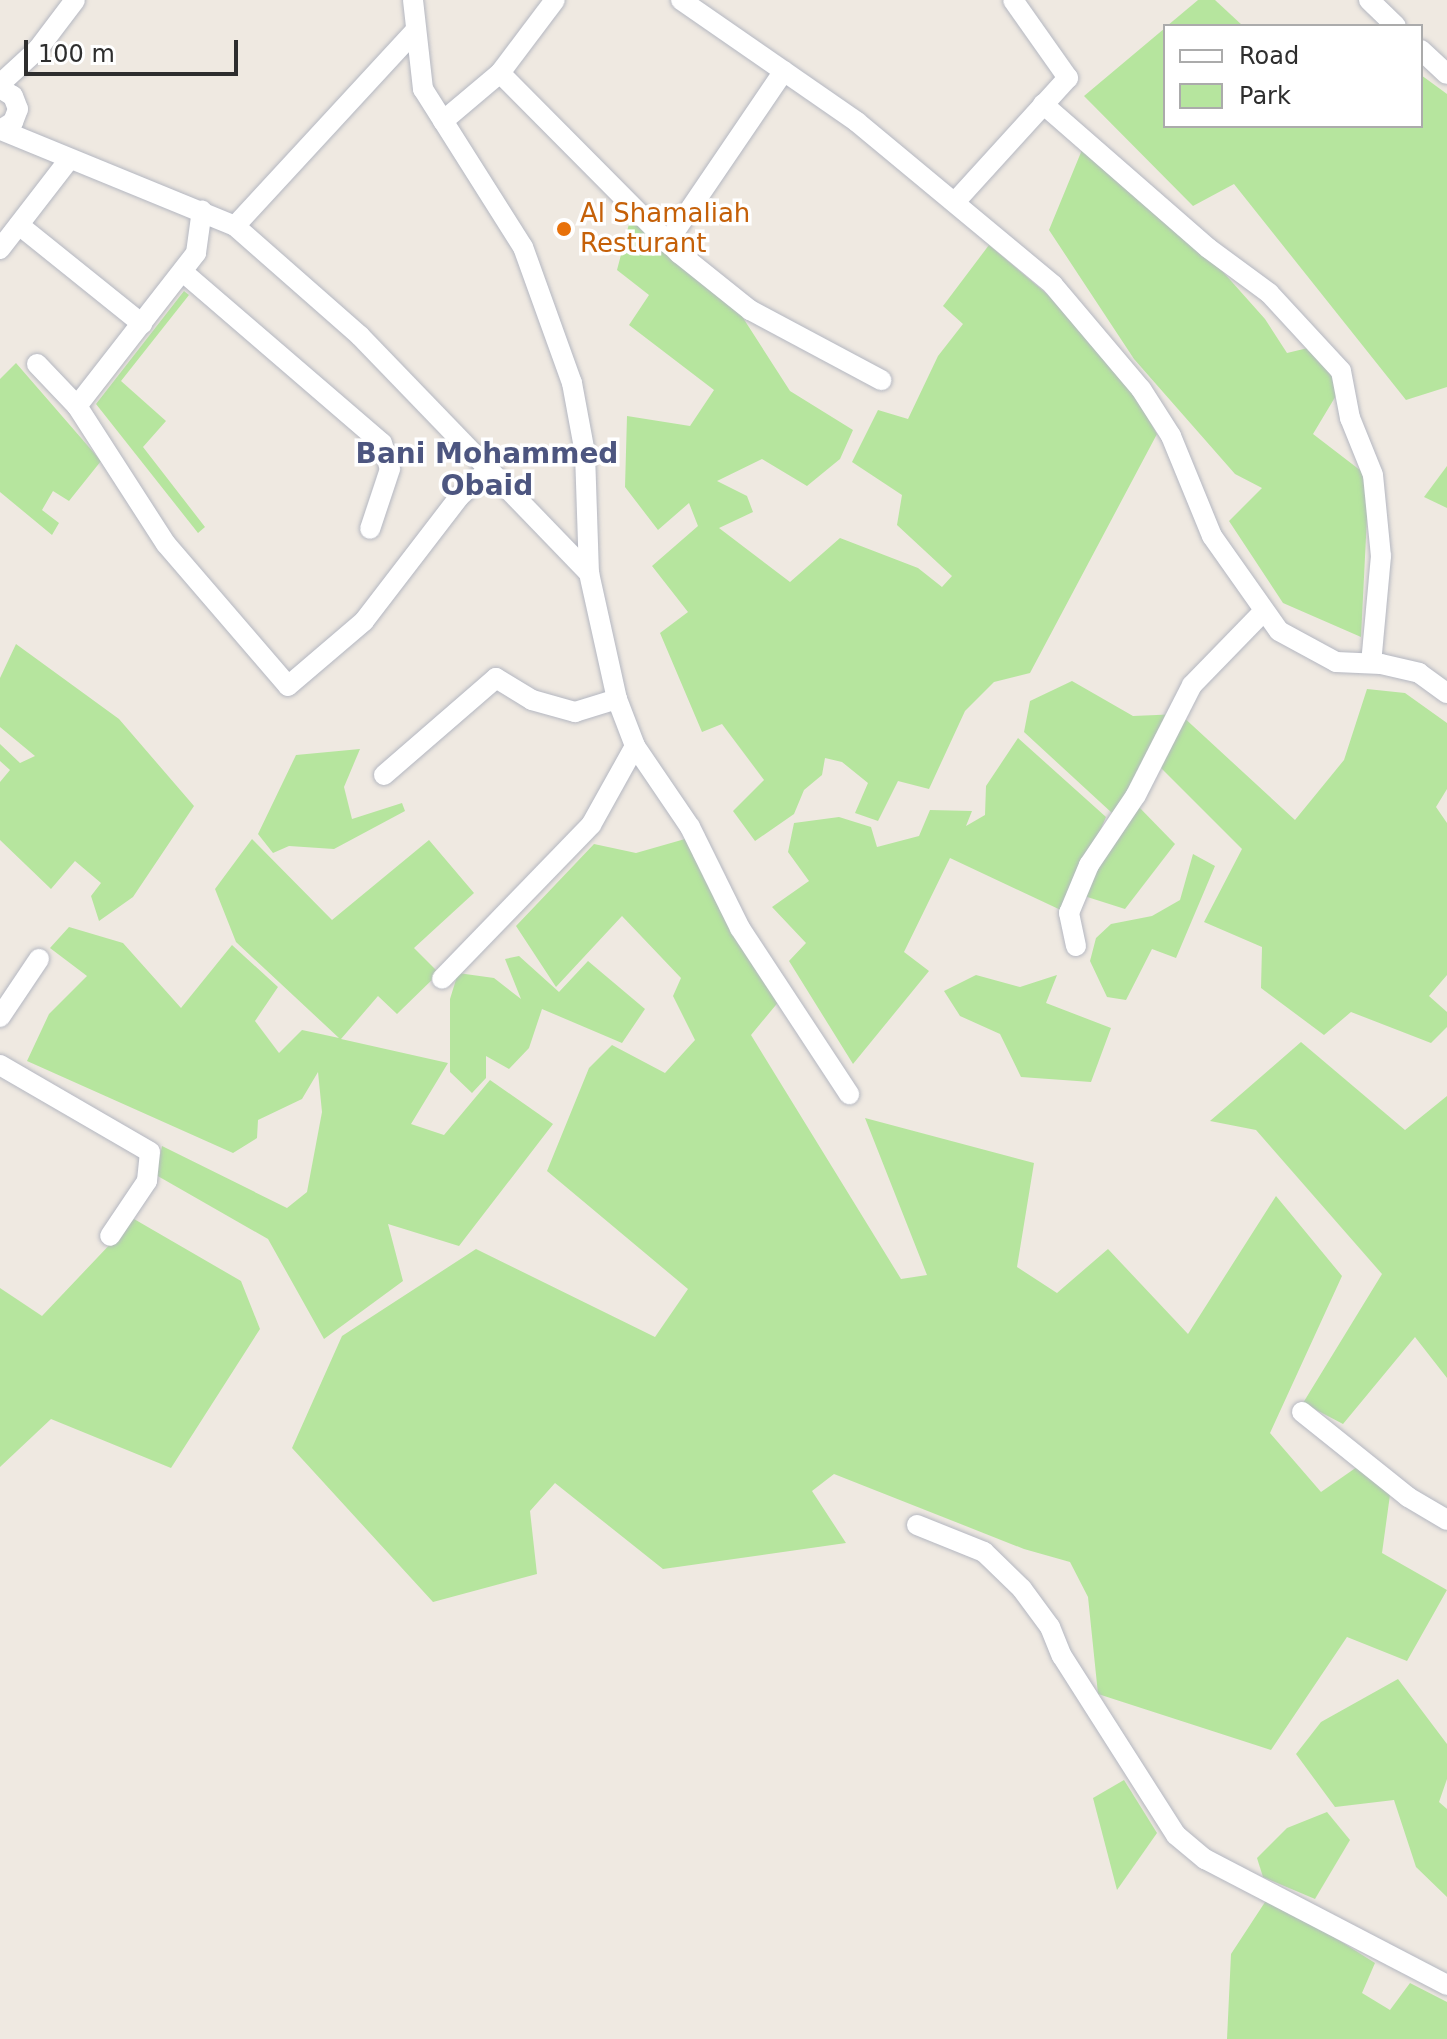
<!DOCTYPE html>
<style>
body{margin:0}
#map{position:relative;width:1447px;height:2039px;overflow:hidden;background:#efe9e1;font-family:"DejaVu Sans",sans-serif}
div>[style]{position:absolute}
.green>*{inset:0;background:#b6e59e}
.roads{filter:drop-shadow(0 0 2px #b4b7c1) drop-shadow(0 0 2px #b4b7c1)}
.minor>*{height:20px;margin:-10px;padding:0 10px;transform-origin:10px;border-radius:10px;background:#fff}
.dots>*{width:22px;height:22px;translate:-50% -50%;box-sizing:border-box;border:4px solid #fff;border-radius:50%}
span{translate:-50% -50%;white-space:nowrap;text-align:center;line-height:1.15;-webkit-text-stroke:7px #fff;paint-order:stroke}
.food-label{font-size:26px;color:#c56008}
.left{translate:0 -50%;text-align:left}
.neighbourhood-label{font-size:28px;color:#4d5680;font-weight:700}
.legend{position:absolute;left:1163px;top:24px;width:260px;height:104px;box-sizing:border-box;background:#fff;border:2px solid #ababab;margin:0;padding:10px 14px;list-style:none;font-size:24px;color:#2e2e2e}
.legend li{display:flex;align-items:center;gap:16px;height:40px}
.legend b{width:40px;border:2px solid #ababab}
.scale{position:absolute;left:24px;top:40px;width:214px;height:36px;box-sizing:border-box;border:4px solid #2e2e2e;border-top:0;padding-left:10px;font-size:24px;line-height:28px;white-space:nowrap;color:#2e2e2e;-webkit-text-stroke:6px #fff;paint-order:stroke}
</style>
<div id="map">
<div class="green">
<i style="clip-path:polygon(1198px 0,1215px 0,1243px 26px,1167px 26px)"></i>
<i style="clip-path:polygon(1165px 28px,1165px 126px,1421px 126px,1421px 75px,1447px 94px,1447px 387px,1406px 400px,1234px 184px,1193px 206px,1084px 96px)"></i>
<i style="clip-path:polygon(1084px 145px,1183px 227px,1265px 319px,1287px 353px,1312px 347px,1340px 389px,1313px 434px,1369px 477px,1361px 637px,1283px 603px,1229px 521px,1262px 488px,1235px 474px,1134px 359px,1049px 230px)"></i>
<i style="clip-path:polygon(630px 220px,729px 296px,790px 391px,853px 430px,840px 459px,807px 486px,762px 459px,717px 481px,747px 496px,753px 512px,719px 528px,790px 582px,840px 538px,918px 568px,942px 587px,952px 576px,897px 525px,902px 495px,852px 462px,878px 410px,908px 419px,938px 356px,963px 324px,943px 306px,989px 245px,1048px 295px,1133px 393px,1157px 434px,1030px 673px,994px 682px,965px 711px,929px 789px,898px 781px,878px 821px,855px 813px,868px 783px,842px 762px,825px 758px,822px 775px,804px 790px,794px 814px,755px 841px,733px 811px,764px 780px,722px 724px,702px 732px,660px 633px,688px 612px,652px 566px,698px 526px,689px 503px,658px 530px,625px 487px,627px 416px,690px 426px,714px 390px,629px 325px,649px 295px,617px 270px)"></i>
<i style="clip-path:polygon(184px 291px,189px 295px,121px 381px,166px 421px,143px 447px,205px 527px,198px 533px,96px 404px)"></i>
<i style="clip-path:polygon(16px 363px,101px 461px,69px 501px,53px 491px,42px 510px,59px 523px,52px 535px,0 492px,0 379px)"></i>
<i style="clip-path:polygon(1447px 466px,1447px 508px,1424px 497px)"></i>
<i style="clip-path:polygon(16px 644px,119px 719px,194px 806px,133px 897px,99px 921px,91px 896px,101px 883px,75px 861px,51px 889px,0 840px,0 782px,10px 770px,0 761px,0 744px,20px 763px,35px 756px,0 727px,0 678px)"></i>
<i style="clip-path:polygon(1072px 681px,1133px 716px,1180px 714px,1295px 820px,1344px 760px,1367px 689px,1405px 693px,1447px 723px,1447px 789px,1436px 807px,1447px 823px,1447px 975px,1429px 996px,1447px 1012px,1447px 1027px,1431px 1043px,1351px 1012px,1324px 1035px,1261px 988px,1262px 947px,1204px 922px,1242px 849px,1155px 762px,1112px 813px,1024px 732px,1030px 701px)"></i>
<i style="clip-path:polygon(1018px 738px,1106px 817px,1065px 912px,950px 858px,904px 952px,929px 971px,853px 1064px,789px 961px,806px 943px,772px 907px,809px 881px,788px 852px,794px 823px,839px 817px,871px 827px,877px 847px,919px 836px,930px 810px,972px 811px,966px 826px,985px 815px,986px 786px)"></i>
<i style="clip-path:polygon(360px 749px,344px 787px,352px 819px,402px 803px,405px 811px,334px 849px,289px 846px,273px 853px,258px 834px,296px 755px)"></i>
<i style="clip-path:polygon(1136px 804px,1175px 844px,1125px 909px,1081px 895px)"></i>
<i style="clip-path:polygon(692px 837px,785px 994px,751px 1035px,901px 1279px,927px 1275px,865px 1118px,1034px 1163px,1017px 1267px,1057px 1293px,1108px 1249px,1188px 1334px,1276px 1196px,1342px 1276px,1270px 1433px,1321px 1492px,1367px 1460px,1393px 1473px,1382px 1553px,1447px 1590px,1407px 1661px,1347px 1637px,1271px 1750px,1098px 1694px,1088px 1597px,1070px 1562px,1024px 1549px,834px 1474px,812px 1491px,846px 1543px,663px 1569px,555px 1483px,530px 1511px,537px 1574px,433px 1602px,292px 1448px,342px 1336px,476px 1249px,655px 1337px,688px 1289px,547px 1171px,589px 1068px,612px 1045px,665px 1073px,695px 1040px,673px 996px,681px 978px,622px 916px,556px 987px,516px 926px,594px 844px,636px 853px)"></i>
<i style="clip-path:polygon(252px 839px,332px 920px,429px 840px,474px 893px,414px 948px,439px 973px,397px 1014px,378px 996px,341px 1039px,448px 1063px,411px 1124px,444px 1135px,490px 1080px,553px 1124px,459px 1246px,388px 1224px,403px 1281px,324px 1339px,268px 1239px,156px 1175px,162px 1146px,287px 1208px,307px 1192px,322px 1112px,318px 1072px,302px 1099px,258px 1120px,257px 1138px,233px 1153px,27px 1061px,49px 1014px,87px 976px,50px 948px,69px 927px,123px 943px,181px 1008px,232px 945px,278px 987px,255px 1021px,279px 1053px,302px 1030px,339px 1038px,236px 942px,215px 889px)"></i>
<i style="clip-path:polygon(1193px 854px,1215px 866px,1176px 958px,1152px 949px,1126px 1000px,1107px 997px,1090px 961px,1096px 938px,1111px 924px,1152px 916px,1180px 900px)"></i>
<i style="clip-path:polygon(519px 956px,559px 992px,588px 961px,645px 1009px,622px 1043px,542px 1009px,529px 1048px,509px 1069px,486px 1056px,486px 1078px,472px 1093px,450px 1072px,450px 999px,458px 973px,494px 978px,521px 999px,505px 959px)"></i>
<i style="clip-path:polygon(976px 975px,1020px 987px,1057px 975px,1046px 1003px,1111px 1028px,1091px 1082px,1021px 1077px,1000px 1034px,960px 1016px,944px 991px)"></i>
<i style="clip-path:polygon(1301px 1042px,1405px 1130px,1447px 1096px,1447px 1378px,1415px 1337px,1343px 1424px,1303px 1403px,1382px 1274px,1256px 1130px,1210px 1121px)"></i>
<i style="clip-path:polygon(134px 1219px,241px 1281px,260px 1329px,171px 1468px,51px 1419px,0 1467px,0 1288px,42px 1316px)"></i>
<i style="clip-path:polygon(1398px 1679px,1447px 1744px,1447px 1779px,1439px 1802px,1447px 1809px,1447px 1897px,1416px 1867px,1394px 1800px,1335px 1807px,1296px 1754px,1321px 1722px)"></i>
<i style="clip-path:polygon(1124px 1780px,1157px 1833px,1117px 1890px,1093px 1798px)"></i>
<i style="clip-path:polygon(1327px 1812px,1350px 1840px,1315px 1899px,1263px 1877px,1257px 1858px,1287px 1828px)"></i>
<i style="clip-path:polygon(1269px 1896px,1375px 1963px,1362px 1993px,1390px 2010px,1410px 1983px,1447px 2002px,1447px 2039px,1227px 2039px,1231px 1954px)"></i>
</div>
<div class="roads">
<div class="minor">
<i style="left:413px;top:0;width:90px;rotate:83.6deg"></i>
<i style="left:423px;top:89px;width:187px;rotate:57.7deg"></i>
<i style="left:523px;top:247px;width:145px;rotate:70.2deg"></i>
<i style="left:572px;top:383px;width:71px;rotate:79.5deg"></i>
<i style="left:585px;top:453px;width:120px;rotate:88.1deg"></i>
<i style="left:589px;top:573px;width:129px;rotate:77.5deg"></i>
<i style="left:617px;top:699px;width:50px;rotate:69deg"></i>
<i style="left:635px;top:746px;width:90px;rotate:119.1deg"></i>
<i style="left:591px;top:825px;width:214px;rotate:134.1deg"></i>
<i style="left:681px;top:0;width:214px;rotate:34.7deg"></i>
<i style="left:857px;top:122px;width:255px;rotate:39.7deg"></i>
<i style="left:1053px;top:285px;width:136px;rotate:49.8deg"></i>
<i style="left:1141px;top:389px;width:56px;rotate:57.4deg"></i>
<i style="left:1171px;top:436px;width:108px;rotate:67.7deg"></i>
<i style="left:1212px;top:536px;width:116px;rotate:54.8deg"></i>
<i style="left:1279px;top:631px;width:65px;rotate:28.5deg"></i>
<i style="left:1336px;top:662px;width:45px;rotate:2.5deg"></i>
<i style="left:1381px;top:664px;width:39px;rotate:13deg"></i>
<i style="left:1419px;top:673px;width:34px;rotate:36deg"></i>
<i style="left:1369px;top:0;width:37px;rotate:44deg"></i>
<i style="left:1421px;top:50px;width:35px;rotate:43deg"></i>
<i style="left:500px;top:73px;width:255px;rotate:45.2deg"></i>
<i style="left:680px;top:254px;width:90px;rotate:38.7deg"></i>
<i style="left:750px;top:310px;width:149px;rotate:28.1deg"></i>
<i style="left:0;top:84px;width:52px;rotate:-42.6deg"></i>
<i style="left:38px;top:49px;width:61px;rotate:-52.9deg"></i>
<i style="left:0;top:88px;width:15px;rotate:32deg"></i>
<i style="left:13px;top:96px;width:14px;rotate:69deg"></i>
<i style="left:18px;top:109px;width:14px;rotate:111deg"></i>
<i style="left:13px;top:122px;width:15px;rotate:148deg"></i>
<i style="left:1043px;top:104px;width:219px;rotate:41.1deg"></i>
<i style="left:1208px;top:248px;width:76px;rotate:36.4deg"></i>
<i style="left:1269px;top:293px;width:106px;rotate:47.3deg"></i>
<i style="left:1341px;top:371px;width:48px;rotate:79.2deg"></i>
<i style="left:1350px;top:418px;width:61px;rotate:68deg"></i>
<i style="left:1373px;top:475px;width:81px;rotate:84.4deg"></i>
<i style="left:1381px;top:556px;width:107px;rotate:95.3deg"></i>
<i style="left:443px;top:121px;width:75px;rotate:-40.1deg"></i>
<i style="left:500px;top:73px;width:91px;rotate:-53deg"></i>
<i style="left:1px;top:130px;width:253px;rotate:22.3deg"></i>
<i style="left:235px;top:226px;width:167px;rotate:41.3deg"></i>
<i style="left:360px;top:336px;width:330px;rotate:46deg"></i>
<i style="left:955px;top:202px;width:168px;rotate:-47.7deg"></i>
<i style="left:1068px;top:78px;width:95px;rotate:-125.2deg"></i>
<i style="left:19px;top:225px;width:158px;rotate:38.8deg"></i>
<i style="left:235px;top:226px;width:265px;rotate:-47.3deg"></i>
<i style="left:667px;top:243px;width:208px;rotate:-55.8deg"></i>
<i style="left:0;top:249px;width:111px;rotate:-52.3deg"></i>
<i style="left:183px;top:272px;width:262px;rotate:40.7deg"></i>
<i style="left:382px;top:443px;width:27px;rotate:73deg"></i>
<i style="left:390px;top:469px;width:63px;rotate:108.4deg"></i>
<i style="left:37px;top:364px;width:58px;rotate:46.4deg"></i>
<i style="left:77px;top:406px;width:164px;rotate:57.2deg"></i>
<i style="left:166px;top:544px;width:187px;rotate:49.3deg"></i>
<i style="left:288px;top:686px;width:100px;rotate:-40.5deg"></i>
<i style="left:364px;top:621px;width:156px;rotate:-52.5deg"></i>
<i style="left:459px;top:497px;width:38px;rotate:-43deg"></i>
<i style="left:77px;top:406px;width:194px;rotate:-52.1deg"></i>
<i style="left:196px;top:253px;width:43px;rotate:-82.1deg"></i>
<i style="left:635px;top:746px;width:98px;rotate:55.8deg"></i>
<i style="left:690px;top:827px;width:113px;rotate:63.7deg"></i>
<i style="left:740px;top:928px;width:199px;rotate:56.7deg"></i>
<i style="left:384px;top:775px;width:148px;rotate:-40.9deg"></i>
<i style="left:496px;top:678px;width:42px;rotate:31.4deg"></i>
<i style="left:532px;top:700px;width:45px;rotate:15.6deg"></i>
<i style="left:575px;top:712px;width:44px;rotate:-17.2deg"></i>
<i style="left:1076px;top:946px;width:34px;rotate:-102deg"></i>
<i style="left:1069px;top:913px;width:52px;rotate:-67.4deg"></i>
<i style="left:1089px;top:865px;width:84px;rotate:-56.1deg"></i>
<i style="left:1136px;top:795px;width:123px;rotate:-63deg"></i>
<i style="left:1192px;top:685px;width:103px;rotate:-45.8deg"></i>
<i style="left:0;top:1017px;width:70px;rotate:-56.1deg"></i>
<i style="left:0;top:1065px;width:173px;rotate:30.1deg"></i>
<i style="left:150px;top:1152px;width:29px;rotate:96deg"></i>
<i style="left:147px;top:1181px;width:66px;rotate:123.9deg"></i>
<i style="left:1302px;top:1412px;width:136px;rotate:38.7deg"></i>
<i style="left:1408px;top:1497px;width:45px;rotate:30.5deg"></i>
<i style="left:917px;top:1525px;width:72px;rotate:21.9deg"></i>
<i style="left:984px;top:1552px;width:53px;rotate:44.2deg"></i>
<i style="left:1022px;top:1589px;width:47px;rotate:53.6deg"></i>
<i style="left:1050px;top:1627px;width:31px;rotate:68deg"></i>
<i style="left:1062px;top:1656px;width:212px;rotate:57.5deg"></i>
<i style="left:1176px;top:1835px;width:38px;rotate:40deg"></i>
<i style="left:1205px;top:1859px;width:273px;rotate:27.5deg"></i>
</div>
</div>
<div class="dots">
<i style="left:564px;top:229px;background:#e8710a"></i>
</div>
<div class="food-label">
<span class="left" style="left:580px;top:229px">Al Shamaliah<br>Resturant</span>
</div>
<div class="neighbourhood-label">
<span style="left:487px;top:470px">Bani Mohammed<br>Obaid</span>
</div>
<ul class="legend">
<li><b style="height:10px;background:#fff"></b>Road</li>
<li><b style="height:22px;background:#b6e59e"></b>Park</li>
</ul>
<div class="scale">100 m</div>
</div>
